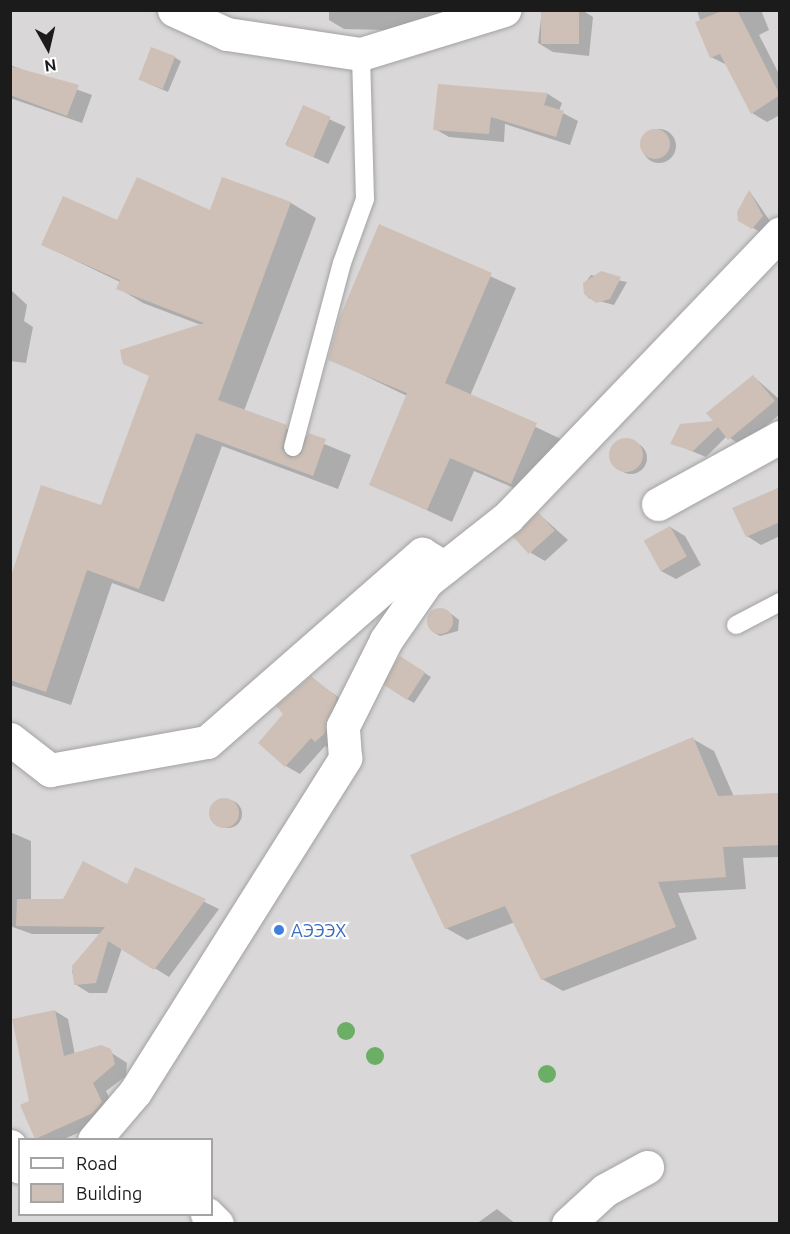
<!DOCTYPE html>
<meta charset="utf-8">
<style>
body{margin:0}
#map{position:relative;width:790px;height:1234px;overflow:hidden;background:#eee8de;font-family:Ubuntu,sans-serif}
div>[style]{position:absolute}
.residential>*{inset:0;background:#d9d7d7}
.shadow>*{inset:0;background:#0003;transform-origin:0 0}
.round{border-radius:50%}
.building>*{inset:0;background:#cec0b7;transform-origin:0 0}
.roads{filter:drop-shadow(0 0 2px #a2a2a2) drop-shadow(0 0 2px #a2a2a2)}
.service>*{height:18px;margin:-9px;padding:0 9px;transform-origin:9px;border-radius:9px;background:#fff}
.minor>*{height:33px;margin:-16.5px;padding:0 16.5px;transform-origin:16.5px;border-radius:16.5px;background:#fff}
.trees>*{width:18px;height:18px;margin:-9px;border-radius:50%;background:#6baf66}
.dots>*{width:16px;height:16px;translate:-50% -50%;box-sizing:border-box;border:3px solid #fff;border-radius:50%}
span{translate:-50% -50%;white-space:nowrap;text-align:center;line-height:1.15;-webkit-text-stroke:4.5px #fff;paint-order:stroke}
.shop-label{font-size:18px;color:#366cbe}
.left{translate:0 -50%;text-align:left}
.frame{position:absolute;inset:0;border:12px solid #1b1b1b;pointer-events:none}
.legend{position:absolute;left:18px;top:1138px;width:195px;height:78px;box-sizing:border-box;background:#fff;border:2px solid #a4a4a4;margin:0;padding:8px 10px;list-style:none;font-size:18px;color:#1b1b1b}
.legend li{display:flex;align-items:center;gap:12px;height:30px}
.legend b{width:30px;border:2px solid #a4a4a4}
.north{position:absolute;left:18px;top:18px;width:60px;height:60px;-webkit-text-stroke:4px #fff;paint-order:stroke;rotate:172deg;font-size:16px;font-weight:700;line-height:24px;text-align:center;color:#1b1b1b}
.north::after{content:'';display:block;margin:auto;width:21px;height:27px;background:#1b1b1b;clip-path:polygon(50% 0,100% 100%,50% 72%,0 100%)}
</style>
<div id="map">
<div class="residential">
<i style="clip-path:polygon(evenodd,10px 11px,779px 11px,779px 1223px,11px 1223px,10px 11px,20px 1140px,212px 1140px,212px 1214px,20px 1214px,20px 1140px)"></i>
</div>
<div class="shadow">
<i style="clip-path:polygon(329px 10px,481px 10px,386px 30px,344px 29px,329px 20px)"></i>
<i style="clip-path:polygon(542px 10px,582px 10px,593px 17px,589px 56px,553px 52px,538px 43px)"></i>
<i style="clip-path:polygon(697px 10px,761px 10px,769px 30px,759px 35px,780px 76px,780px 115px,767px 122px,752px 113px,727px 65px,711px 57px)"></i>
<i style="clip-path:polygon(174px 57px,181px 61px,168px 92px,147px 83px)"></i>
<i style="clip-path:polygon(10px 65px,92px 95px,82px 123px,10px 98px)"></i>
<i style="clip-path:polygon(439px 85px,548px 94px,562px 103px,559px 111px,578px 121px,570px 145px,505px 124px,504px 142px,449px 137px,435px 129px)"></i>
<i style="left:303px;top:107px;width:47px;height:41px;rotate:25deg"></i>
<i class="round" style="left:642px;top:129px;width:34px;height:34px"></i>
<i style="clip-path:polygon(750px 192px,770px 221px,760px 232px,740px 220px)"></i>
<i style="clip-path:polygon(291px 203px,316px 218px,244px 411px,351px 455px,338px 489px,222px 446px,164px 602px,112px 583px,71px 705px,10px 685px,10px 583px,102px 507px,150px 376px,122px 360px,121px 351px,201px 325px,143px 303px,118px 288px,120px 282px,43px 245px,118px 222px)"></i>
<i style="clip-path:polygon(380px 226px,516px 288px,470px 396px,561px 439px,535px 497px,474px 471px,452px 522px,371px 484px,407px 396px,330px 359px)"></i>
<i style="clip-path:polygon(591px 275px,627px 282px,614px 305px,588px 298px,585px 283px)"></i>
<i style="clip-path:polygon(10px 289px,27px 305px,24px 321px,33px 327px,26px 363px,10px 361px)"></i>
<i style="clip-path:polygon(753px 376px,780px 400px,780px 414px,742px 446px,727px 436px,706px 457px,672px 443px,716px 422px)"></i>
<i class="round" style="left:615px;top:442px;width:32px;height:32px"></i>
<i style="clip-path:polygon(780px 488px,780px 536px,761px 545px,747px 536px)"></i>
<i style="clip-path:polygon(539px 514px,568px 540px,545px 561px,531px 553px)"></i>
<i style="clip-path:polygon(670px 527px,685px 536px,701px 565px,676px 579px,661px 571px)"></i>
<i style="clip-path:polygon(445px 609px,459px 620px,458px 631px,440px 636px,433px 632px,430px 616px)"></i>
<i style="clip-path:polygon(407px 662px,431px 677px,414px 703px,407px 699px)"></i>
<i style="clip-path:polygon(311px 678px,351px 706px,331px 749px,325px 746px,300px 774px,286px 766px,285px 714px)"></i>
<i style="clip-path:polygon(693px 739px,714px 751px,734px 797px,780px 795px,780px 857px,743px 858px,746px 889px,678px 893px,697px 939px,563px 991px,542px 979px,515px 922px,467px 940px,446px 928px)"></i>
<i class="round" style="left:214px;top:800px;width:28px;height:28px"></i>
<i style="clip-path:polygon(10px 832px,31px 841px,31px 900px,64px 900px,128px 886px,136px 869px,219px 909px,169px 977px,122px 948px,107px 993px,89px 993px,75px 984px,72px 971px,101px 934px,32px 934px,10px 926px)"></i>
<i style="clip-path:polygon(55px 1011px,68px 1019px,75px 1055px,101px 1046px,127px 1063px,126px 1076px,106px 1091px,115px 1110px,107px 1120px,62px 1140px,39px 1140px,30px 1102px)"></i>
<i style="clip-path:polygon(497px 1209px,516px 1224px,476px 1224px)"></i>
</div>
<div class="building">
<i style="left:541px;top:10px;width:38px;height:34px"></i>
<i style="clip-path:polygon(724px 10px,737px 10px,780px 95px,751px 114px,720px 54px,710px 58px,695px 22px)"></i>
<i style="left:151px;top:47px;width:26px;height:35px;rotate:21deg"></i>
<i style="clip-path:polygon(10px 66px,79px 85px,67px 116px,10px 95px)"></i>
<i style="clip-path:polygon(438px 84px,548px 93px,544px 105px,564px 111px,556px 137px,491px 117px,489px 134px,433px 130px)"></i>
<i style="left:303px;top:105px;width:30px;height:44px;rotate:23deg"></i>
<i class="round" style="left:640px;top:129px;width:30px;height:30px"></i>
<i style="clip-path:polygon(137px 177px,210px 210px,222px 177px,291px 202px,218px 400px,287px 425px,282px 449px,290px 458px,301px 454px,308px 433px,326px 439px,313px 476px,196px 433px,139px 589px,87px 570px,46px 692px,10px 680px,10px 579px,41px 485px,101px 505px,149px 376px,123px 364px,120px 350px,204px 323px,116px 289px,120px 280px,41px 245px,63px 196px,117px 220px)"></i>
<i style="clip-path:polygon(749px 190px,763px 216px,752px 229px,738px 221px,737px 212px)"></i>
<i style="clip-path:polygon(379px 224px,492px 273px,445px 383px,537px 423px,511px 484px,450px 458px,427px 510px,369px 485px,407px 393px,328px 360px,339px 319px)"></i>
<i style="clip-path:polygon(601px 271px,621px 277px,610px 299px,596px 303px,584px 294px,583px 283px)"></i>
<i style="clip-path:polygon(753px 375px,775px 401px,728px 440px,718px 427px,693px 451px,670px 444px,680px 424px,713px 421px,706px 413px)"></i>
<i class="round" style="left:609px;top:438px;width:34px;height:34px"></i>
<i style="clip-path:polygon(780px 487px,780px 522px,746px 537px,732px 508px)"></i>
<i style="left:538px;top:512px;width:25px;height:35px;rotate:48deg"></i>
<i style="left:670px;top:526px;width:35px;height:30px;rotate:61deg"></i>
<i class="round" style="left:427px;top:608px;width:26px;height:26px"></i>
<i style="left:400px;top:656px;width:30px;height:33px;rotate:33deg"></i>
<i style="clip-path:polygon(311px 676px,337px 697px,325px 733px,315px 742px,311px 738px,285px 767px,258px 743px,283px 714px,276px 706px)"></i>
<i style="clip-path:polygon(693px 737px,718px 796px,780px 793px,780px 845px,723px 847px,726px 877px,658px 882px,676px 927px,541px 980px,505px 906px,445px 929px,410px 855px)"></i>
<i class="round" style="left:209px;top:798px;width:30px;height:30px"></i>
<i style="clip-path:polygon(83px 861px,127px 884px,135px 867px,206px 899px,154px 970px,108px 941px,96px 983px,74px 985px,72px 966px,105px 927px,16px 926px,17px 899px,63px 899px)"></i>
<i style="clip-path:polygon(55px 1010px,64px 1056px,101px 1045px,111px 1049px,115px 1064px,93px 1083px,102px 1102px,93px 1113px,35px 1139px,20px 1105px,29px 1101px,12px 1019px)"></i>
</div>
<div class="roads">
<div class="service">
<i style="left:293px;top:447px;width:190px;rotate:-75.1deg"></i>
<i style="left:342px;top:263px;width:68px;rotate:-70.2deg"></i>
<i style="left:365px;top:199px;width:145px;rotate:-91.6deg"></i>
<i style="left:736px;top:625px;width:50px;rotate:-27.6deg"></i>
</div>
<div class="minor">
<i style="left:174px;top:10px;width:58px;rotate:24.4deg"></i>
<i style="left:227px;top:34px;width:135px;rotate:8.5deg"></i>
<i style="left:361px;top:54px;width:150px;rotate:-17.1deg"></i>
<i style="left:658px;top:504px;width:139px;rotate:-28.8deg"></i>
<i style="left:10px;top:739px;width:51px;rotate:37.8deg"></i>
<i style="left:50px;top:770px;width:159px;rotate:-10.1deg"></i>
<i style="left:207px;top:742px;width:286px;rotate:-41.2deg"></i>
<i style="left:422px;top:554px;width:26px;rotate:31deg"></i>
<i style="left:94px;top:1140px;width:63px;rotate:-49.5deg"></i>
<i style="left:135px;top:1092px;width:395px;rotate:-57.8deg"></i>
<i style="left:345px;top:758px;width:32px;rotate:-94deg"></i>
<i style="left:343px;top:726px;width:96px;rotate:-63.4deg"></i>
<i style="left:386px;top:640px;width:72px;rotate:-55.2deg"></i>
<i style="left:427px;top:581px;width:103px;rotate:-38.3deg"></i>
<i style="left:508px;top:517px;width:393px;rotate:-46.2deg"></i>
<i style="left:10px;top:1146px;width:23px;rotate:65deg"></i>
<i style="left:207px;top:1214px;width:14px;rotate:45deg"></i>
<i style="left:568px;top:1224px;width:50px;rotate:-42.6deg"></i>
<i style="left:605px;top:1190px;width:48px;rotate:-28.7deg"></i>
</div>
</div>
<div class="trees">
<i style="left:346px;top:1031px"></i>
<i style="left:375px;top:1056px"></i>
<i style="left:547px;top:1074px"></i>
</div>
<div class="dots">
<i style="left:279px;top:930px;background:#3f7fe0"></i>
</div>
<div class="shop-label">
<span class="left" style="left:291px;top:930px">АЭЭЭХ</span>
</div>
<div class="frame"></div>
<ul class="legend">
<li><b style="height:8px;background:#fff"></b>Road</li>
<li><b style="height:16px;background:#cec0b7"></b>Building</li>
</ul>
<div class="north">N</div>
</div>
